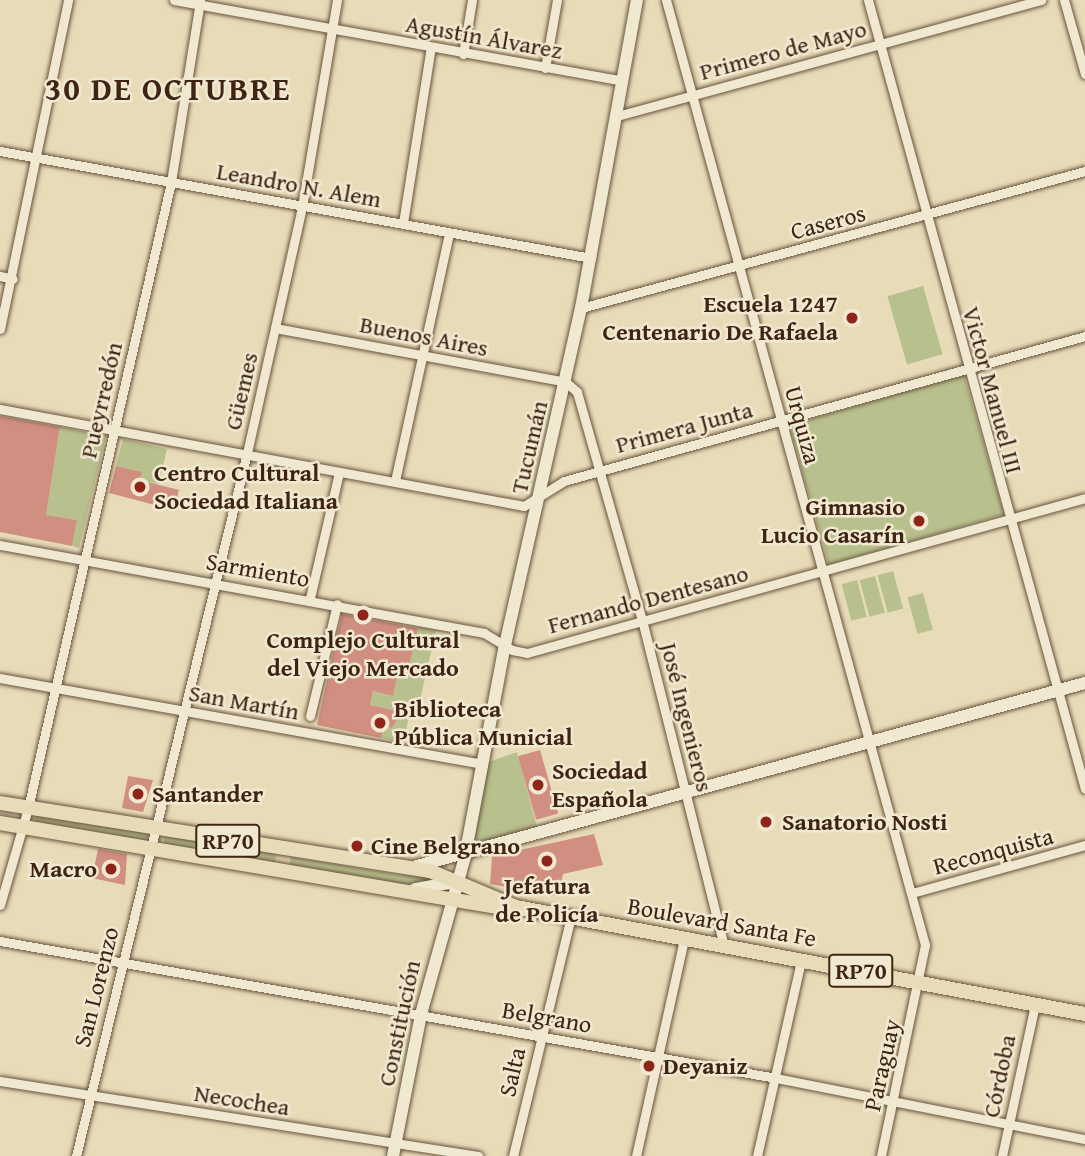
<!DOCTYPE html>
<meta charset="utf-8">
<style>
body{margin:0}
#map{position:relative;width:1085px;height:1156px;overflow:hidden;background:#e8dcb8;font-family:"Gentium Book Plus",serif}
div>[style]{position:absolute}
.green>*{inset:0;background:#b8c08d;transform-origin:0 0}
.building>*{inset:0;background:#d08f80;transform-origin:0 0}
.roads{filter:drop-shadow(0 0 2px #69523d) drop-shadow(0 0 2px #69523d)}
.minor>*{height:9px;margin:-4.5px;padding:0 4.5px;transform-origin:4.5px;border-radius:4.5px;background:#f0e8d1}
.tertiary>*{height:12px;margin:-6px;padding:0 6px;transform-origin:6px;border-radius:6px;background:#f0e8d1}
.primary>*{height:14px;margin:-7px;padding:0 7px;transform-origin:7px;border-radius:7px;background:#e8dcb8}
.dots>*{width:19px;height:19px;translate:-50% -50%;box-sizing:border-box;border:4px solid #f0e8d1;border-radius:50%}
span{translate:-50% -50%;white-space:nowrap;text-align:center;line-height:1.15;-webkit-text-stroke:5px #f0e8d1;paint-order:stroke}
.shield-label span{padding:2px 5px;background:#f0e8d1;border:2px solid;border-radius:5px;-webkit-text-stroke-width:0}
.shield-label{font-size:23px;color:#3f2414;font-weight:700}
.street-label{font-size:24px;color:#3f2414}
.poi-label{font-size:24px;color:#3f2414;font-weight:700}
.right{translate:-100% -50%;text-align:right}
.left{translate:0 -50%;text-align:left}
.district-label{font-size:32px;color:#3f2414;font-weight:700;letter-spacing:2px}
</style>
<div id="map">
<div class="green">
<i style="left:923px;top:286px;width:71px;height:37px;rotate:74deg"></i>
<i style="left:964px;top:375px;width:145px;height:182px;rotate:74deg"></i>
<i style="clip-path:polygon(60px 427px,106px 436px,79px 548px,72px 546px,77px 520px,46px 515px)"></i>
<i style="clip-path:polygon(123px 439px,167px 449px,159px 484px,140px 480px,141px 472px,116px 466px)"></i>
<i style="left:893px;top:571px;width:39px;height:16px;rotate:75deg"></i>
<i style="left:875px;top:576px;width:38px;height:16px;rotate:75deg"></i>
<i style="left:857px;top:580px;width:38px;height:16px;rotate:75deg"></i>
<i style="left:923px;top:593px;width:38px;height:16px;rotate:75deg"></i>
<i style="clip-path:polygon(418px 627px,436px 631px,420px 700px,410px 713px,403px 743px,381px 738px,384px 727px,392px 728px,402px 712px,370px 705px,373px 691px,393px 696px,398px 674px,407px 676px)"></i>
<i style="clip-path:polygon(517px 752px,537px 827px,477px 844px,472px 839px,483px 764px)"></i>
<i style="left:36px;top:814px;width:113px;height:10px;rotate:10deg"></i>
<i style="left:165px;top:835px;width:113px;height:10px;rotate:10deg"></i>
<i style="clip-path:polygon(291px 857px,399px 875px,434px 877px,432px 884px,394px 885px,289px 867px)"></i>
</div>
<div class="building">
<i style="clip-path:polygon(0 416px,60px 427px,46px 515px,77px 520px,72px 546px,0 532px)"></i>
<i style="clip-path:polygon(116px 466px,142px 472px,140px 480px,179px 490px,174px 510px,109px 493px)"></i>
<i style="clip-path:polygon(342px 614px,418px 628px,407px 676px,398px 674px,393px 696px,373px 691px,370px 705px,402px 712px,392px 728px,384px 727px,381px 738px,317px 725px)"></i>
<i style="left:540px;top:750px;width:66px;height:23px;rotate:74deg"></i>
<i style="clip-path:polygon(128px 776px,153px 780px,143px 812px,122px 808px)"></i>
<i style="clip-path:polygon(594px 834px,603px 865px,563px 874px,558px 896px,490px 884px,492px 856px)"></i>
<i style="clip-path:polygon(98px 849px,127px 854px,125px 885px,92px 878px)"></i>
</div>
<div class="roads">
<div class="minor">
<i style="left:174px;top:0;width:456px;rotate:10.2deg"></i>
<i style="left:666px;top:0;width:980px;rotate:74.67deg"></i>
<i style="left:925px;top:945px;width:216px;rotate:101.8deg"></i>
<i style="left:868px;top:0;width:818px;rotate:74.62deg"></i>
<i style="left:1064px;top:0;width:77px;rotate:74.2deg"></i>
<i style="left:463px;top:54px;width:55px;rotate:-80.5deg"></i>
<i style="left:545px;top:68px;width:69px;rotate:-80deg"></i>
<i style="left:617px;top:116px;width:440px;rotate:-15.3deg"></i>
<i style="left:0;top:151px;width:601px;rotate:10.26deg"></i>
<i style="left:403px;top:223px;width:178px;rotate:-81deg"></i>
<i style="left:0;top:276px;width:13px;rotate:13deg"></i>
<i style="left:581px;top:308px;width:522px;rotate:-15.21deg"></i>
<i style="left:275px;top:328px;width:296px;rotate:10.5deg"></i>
<i style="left:566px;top:382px;width:15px;rotate:42deg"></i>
<i style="left:577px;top:392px;width:237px;rotate:74.1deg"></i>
<i style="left:642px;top:620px;width:337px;rotate:75.9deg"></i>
<i style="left:0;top:329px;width:336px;rotate:-78.3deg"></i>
<i style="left:0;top:409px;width:533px;rotate:10.49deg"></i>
<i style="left:524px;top:506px;width:47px;rotate:-32deg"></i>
<i style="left:564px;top:481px;width:541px;rotate:-15.55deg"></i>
<i style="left:395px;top:481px;width:254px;rotate:-77.7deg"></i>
<i style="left:0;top:545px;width:492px;rotate:10.3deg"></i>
<i style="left:484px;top:633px;width:33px;rotate:31deg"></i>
<i style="left:512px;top:650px;width:15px;rotate:11deg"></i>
<i style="left:527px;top:653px;width:579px;rotate:-15.52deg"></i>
<i style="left:310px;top:598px;width:129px;rotate:-77deg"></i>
<i style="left:0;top:678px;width:489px;rotate:10.1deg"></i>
<i style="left:310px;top:716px;width:115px;rotate:-76.4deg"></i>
<i style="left:912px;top:893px;width:180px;rotate:-15.5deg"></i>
<i style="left:0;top:905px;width:101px;rotate:-73.9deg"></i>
<i style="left:28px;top:808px;width:642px;rotate:-77.13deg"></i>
<i style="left:171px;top:182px;width:184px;rotate:-80.9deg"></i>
<i style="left:0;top:941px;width:788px;rotate:10.01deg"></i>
<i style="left:776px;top:1078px;width:315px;rotate:11.2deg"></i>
<i style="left:0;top:1081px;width:484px;rotate:8.9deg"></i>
<i style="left:76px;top:1156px;width:723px;rotate:-76.33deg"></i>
<i style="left:247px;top:453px;width:252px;rotate:-77.4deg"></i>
<i style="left:302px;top:207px;width:210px;rotate:-80.4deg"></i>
<i style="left:513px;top:1156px;width:247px;rotate:-76.4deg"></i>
<i style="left:636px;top:1156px;width:221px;rotate:-77.5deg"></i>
<i style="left:757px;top:1156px;width:201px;rotate:-77.3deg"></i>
<i style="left:1002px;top:1156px;width:155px;rotate:-77.7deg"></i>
</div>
<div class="tertiary">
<i style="left:417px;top:866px;width:693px;rotate:-15.32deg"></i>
<i style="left:415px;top:889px;width:40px;rotate:-10deg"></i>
<i style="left:393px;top:1156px;width:145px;rotate:-78.8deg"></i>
<i style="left:421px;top:1014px;width:164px;rotate:-74.4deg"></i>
<i style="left:465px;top:856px;width:215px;rotate:-79.3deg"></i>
<i style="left:505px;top:645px;width:345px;rotate:-77.3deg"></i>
<i style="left:581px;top:308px;width:313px;rotate:-79.7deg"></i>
</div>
<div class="primary">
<i style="left:0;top:803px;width:435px;rotate:9deg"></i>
<i style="left:430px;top:871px;width:93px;rotate:22.7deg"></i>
<i style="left:516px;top:907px;width:579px;rotate:10.65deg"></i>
<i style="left:0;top:823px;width:503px;rotate:9.61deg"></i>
</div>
</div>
<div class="dots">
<i style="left:852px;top:318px;background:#8f2418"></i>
<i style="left:140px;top:487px;background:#8f2418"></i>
<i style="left:919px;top:521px;background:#8f2418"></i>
<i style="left:363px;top:615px;background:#8f2418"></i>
<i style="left:380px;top:723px;background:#8f2418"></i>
<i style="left:538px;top:785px;background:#8f2418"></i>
<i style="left:138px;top:794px;background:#8f2418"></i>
<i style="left:766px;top:822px;background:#8f2418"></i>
<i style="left:357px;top:846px;background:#8f2418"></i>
<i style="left:547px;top:861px;background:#8f2418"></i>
<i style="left:111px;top:869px;background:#8f2418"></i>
<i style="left:649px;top:1066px;background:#8f2418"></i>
</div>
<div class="shield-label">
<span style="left:228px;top:841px">RP70</span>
<span style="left:861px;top:971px">RP70</span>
</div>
<div class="street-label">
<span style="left:484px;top:37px;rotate:10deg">Agustín Álvarez</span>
<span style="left:783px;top:50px;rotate:-15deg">Primero de Mayo</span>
<span style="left:299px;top:185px;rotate:10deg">Leandro N. Alem</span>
<span style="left:828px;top:222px;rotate:-15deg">Caseros</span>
<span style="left:424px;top:336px;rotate:11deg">Buenos Aires</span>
<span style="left:993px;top:390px;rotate:75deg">Victor Manuel III</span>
<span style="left:241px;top:391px;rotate:-77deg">Güemes</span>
<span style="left:101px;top:400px;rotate:-77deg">Pueyrredón</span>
<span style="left:803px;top:425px;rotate:75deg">Urquiza</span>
<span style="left:684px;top:427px;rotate:-15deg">Primera Junta</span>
<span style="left:529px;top:447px;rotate:-77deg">Tucumán</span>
<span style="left:258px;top:570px;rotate:10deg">Sarmiento</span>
<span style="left:648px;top:599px;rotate:-15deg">Fernando Dentesano</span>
<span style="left:244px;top:702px;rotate:10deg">San Martín</span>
<span style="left:687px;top:717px;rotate:76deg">José Ingenieros</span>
<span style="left:993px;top:851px;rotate:-15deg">Reconquista</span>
<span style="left:722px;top:922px;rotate:10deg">Boulevard Santa Fe</span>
<span style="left:96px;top:987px;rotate:-76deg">San Lorenzo</span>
<span style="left:547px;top:1017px;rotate:10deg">Belgrano</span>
<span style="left:399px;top:1023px;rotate:-78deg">Constitución</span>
<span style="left:882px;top:1065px;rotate:-77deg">Paraguay</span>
<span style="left:512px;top:1072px;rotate:-77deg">Salta</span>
<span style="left:999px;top:1076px;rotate:-78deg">Córdoba</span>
<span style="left:242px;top:1100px;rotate:9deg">Necochea</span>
</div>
<div class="poi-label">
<span class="right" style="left:838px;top:318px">Escuela 1247<br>Centenario De Rafaela</span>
<span class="left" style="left:154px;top:487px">Centro Cultural<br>Sociedad Italiana</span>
<span class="right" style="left:905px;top:521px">Gimnasio<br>Lucio Casarín</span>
<span style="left:363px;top:654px">Complejo Cultural<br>del Viejo Mercado</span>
<span class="left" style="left:394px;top:723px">Biblioteca<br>Pública Municial</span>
<span class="left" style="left:552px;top:785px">Sociedad<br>Española</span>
<span class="left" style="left:152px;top:794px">Santander</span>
<span class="left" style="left:782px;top:822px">Sanatorio Nosti</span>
<span class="left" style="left:371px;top:846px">Cine Belgrano</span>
<span class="right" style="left:97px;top:869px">Macro</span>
<span style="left:547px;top:900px">Jefatura<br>de Policía</span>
<span class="left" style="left:663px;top:1066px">Deyaniz</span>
</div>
<div class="district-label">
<span style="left:168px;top:89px">30 DE OCTUBRE</span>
</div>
</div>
